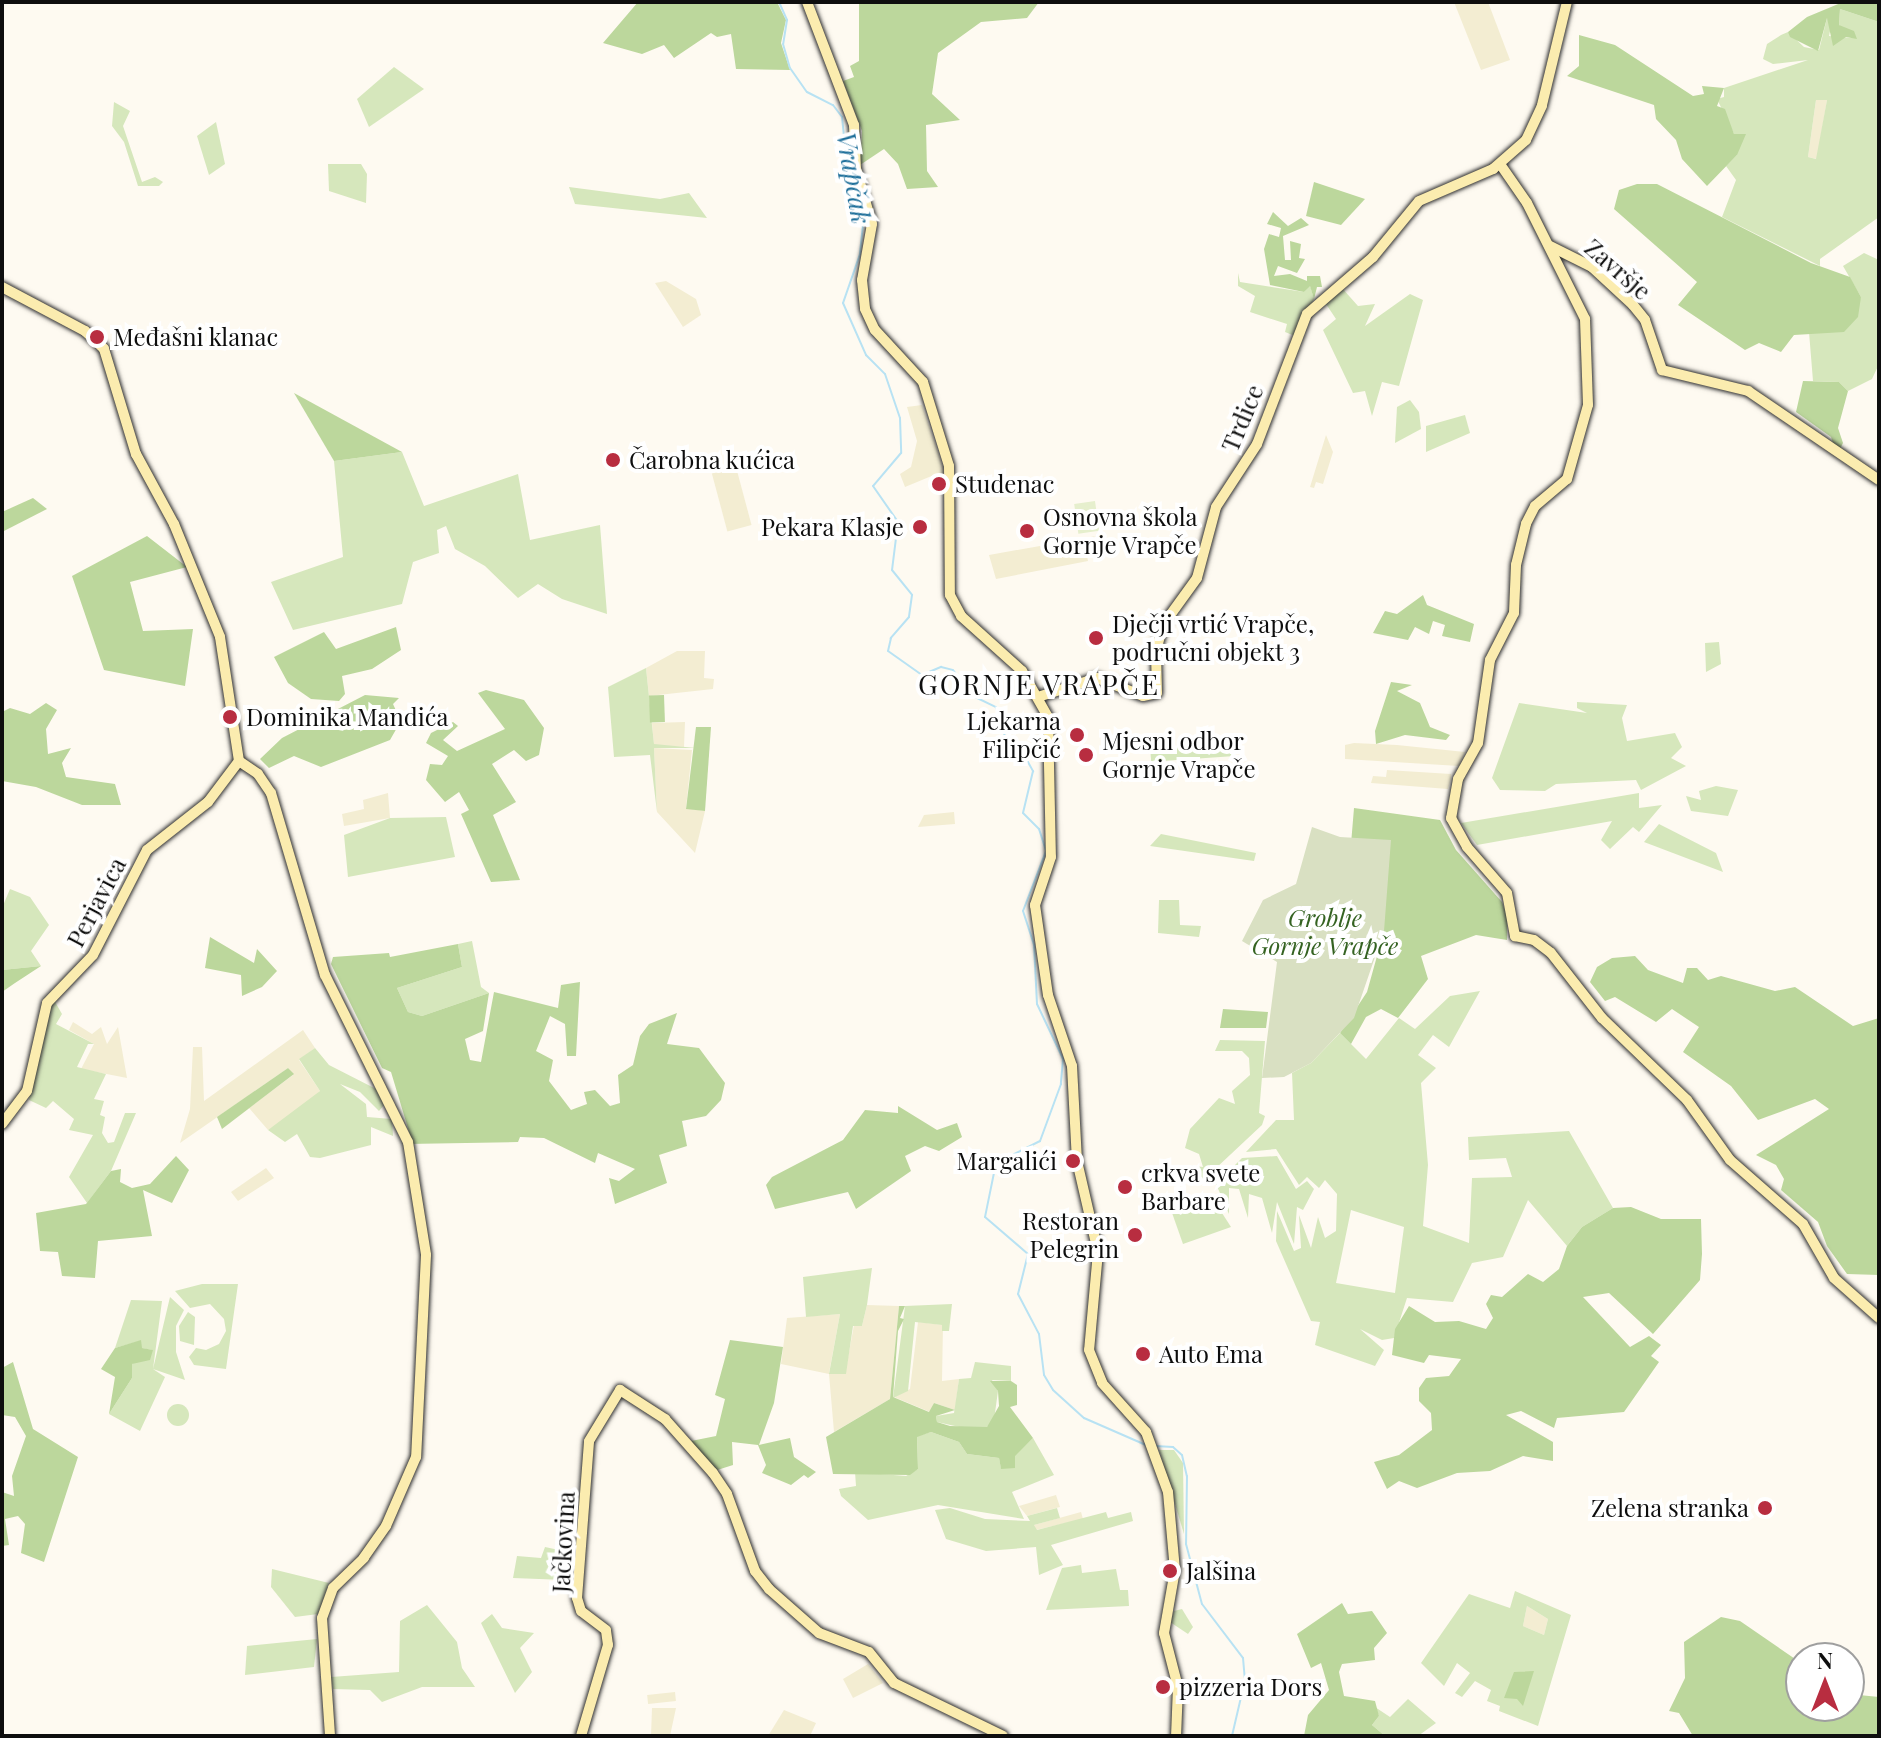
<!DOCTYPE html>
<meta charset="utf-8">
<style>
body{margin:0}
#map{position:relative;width:1881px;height:1738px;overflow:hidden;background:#fefaf1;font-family:"Playfair Display",serif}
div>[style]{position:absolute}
.farmland>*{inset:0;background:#f3edd2;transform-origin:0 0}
.green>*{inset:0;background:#d6e7bc;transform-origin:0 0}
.round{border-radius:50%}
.forest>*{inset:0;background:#bcd79c;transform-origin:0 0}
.cemetery>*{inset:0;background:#d9e0c2}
.pitch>*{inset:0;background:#e6efcd;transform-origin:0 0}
.stream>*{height:2px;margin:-1px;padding:0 1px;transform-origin:1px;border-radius:1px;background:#b8e2f3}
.roads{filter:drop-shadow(0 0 2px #303030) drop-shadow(0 0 2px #303030)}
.secondary>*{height:10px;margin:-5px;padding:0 5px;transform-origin:5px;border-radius:5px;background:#fbecaf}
.dots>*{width:22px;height:22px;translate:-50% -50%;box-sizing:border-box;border:4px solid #fff;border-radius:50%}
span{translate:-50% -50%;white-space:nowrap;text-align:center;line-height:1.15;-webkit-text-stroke:8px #fff;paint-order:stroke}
.street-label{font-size:24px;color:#0e0e0e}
.poi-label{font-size:24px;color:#0e0e0e}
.left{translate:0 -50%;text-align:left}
.right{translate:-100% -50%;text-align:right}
.park-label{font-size:24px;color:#356322;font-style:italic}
.water-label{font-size:26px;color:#1e6f9a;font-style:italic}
.quarter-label{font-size:28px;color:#0e0e0e;letter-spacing:2px}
.frame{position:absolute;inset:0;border:4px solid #0e0e0e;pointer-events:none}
.north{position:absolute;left:1785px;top:1642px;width:80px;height:80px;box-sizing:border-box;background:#fff;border:2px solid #9f9f9f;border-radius:50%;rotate:0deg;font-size:22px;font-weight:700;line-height:32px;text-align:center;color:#0e0e0e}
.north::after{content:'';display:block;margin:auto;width:28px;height:36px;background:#b82d40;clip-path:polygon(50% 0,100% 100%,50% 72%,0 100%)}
</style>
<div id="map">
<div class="farmland">
<i style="clip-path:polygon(1454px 2px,1488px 2px,1510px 60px,1481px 70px)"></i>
<i style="clip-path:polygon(1816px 100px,1827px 100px,1817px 159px,1808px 157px)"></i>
<i style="clip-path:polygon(666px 281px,696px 299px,701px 315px,683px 327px,655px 283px)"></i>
<i style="clip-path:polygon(922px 405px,946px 476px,934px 475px,905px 487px,900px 474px,911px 467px,917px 441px,907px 407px)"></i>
<i style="clip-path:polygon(1326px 435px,1333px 452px,1323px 484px,1316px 482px,1314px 488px,1310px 487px)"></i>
<i style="left:736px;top:467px;width:60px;height:25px;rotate:75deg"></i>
<i style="clip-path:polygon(1102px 535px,1107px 545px,1086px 550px,1088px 561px,996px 579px,989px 555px)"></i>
<i style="clip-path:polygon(677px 651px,705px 651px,704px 678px,714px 679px,713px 689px,649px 696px,646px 668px)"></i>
<i style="clip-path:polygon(685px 722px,684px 747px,654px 745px,652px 723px)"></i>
<i style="clip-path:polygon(1354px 743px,1397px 745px,1465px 752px,1459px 766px,1345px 759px,1345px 745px)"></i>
<i style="clip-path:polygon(654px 748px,692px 750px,686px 808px,705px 811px,695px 853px,657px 812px)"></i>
<i style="clip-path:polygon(1387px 770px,1451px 774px,1451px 779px,1448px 789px,1371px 783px,1373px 776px,1386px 777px)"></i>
<i style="clip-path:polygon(388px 793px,390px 818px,344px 826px,342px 814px,364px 809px,363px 800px)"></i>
<i style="clip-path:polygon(954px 812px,955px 824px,918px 827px,924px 815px)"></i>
<i style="clip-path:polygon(73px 1022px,92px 1034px,101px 1027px,107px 1044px,118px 1027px,127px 1078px,81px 1069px,94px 1044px,69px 1030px)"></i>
<i style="clip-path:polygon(303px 1030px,315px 1048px,299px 1060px,320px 1091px,301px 1110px,268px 1130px,249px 1108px,293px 1075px,288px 1068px,180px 1143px,190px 1109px,193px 1047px,202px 1047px,204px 1101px)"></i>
<i style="clip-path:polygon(266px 1168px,274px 1178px,238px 1201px,231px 1192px)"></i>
<i style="clip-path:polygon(867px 1305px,899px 1306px,890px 1399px,834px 1432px,829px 1374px,781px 1364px,787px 1318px,840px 1314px,829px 1373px,845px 1374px,854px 1325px,862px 1326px)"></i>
<i style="clip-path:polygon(918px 1322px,943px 1325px,942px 1381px,959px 1379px,955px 1410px,934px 1403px,930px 1412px,894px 1397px,910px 1389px)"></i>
<i style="clip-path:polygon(1056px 1495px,1060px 1507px,1027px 1516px,1019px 1506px)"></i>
<i style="clip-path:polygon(1081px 1512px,1083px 1519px,1036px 1530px,1034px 1525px)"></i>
<i style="clip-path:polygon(1527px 1606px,1548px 1619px,1544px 1635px,1523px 1626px)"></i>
<i style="clip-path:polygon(868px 1664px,883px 1683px,853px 1698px,843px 1679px)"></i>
<i style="left:675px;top:1692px;width:9px;height:28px;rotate:84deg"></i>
<i style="clip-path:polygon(652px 1708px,676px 1708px,670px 1736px,651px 1736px)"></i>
<i style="clip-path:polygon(784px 1710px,816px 1723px,810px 1736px,768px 1736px)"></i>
</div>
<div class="green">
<i style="clip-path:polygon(evenodd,1840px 9px,1879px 22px,1879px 217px,1820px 259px,1820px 266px,1722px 217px,1736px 180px,1726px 166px,1737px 155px,1734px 134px,1717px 99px,1724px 97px,1724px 88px,1808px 60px,1773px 64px,1763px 59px,1767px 44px,1781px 35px,1788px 32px,1804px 47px,1819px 50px,1827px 18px,1832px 22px,1829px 36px,1852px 38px,1839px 25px,1840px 9px,1816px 100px,1827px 100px,1816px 159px,1808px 157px,1816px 100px)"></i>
<i style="clip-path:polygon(394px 67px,424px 89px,369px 127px,357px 99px)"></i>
<i style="clip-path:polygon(114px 102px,130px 111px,123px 126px,142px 182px,155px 177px,163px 182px,159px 186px,138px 186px,124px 142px,112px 126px)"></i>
<i style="clip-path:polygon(216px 122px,225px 164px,209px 175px,197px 136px)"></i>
<i style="clip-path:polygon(328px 164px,361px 164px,367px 174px,366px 203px,329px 191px)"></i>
<i style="clip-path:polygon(569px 187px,660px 199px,689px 193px,707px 218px,575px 204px)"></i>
<i style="clip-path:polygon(1864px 253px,1879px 260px,1879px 364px,1872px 379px,1848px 391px,1839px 382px,1813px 381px,1809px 332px,1844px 331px,1861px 297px,1843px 266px)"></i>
<i style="clip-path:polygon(1238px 273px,1240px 282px,1304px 292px,1310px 285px,1314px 299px,1295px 336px,1285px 332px,1287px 324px,1250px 312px,1255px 296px,1238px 286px)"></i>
<i style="clip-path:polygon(1342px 288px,1358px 306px,1375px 304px,1365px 326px,1410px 294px,1423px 300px,1399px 386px,1382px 382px,1372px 416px,1365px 391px,1353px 393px,1323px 330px,1336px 319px,1324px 301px)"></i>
<i style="clip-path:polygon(1410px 400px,1419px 412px,1421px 429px,1395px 443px,1397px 407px)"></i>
<i style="clip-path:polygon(1465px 415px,1470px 433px,1426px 452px,1426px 426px)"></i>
<i style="clip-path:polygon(402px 452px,424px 506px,518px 474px,530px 540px,600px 525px,607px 614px,562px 599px,538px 584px,518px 598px,485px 566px,455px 549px,446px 526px,437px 530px,439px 553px,413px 562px,402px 604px,293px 630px,271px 582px,343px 557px,334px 461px)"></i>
<i style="clip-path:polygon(1719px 642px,1721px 664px,1706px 672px,1705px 643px)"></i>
<i style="clip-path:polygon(646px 668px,654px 744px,696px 748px,654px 748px,657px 812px,650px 755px,614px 757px,608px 687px)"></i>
<i style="clip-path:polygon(1577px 702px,1627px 705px,1622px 718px,1627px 741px,1675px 733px,1682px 747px,1671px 758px,1686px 766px,1641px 790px,1636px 780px,1556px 784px,1545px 791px,1500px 790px,1492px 778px,1519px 703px,1587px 713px,1577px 708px)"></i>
<i style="left:1234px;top:742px;width:14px;height:84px;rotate:86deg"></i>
<i style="clip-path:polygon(1716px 786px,1738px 790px,1728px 816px,1691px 811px,1686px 796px,1701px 800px,1699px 791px)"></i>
<i style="clip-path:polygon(1639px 793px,1639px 808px,1662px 805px,1639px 832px,1633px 827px,1610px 849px,1601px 840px,1612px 821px,1477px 845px,1461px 823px)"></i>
<i style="clip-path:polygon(446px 817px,455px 857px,348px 877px,344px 835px,390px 818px)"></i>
<i style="clip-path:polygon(1659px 824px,1716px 853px,1723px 872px,1644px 842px)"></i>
<i style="clip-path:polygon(1161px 834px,1256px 853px,1254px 861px,1150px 846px)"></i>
<i style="clip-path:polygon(10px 889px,30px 897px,49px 925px,31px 951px,41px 966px,2px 970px,2px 908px)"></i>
<i style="clip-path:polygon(1159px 900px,1179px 900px,1180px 925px,1201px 926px,1199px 937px,1158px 933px)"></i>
<i style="clip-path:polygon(472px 941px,481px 987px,489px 993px,422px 1016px,408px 1012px,397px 988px,462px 967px,458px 944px)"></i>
<i style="clip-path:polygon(evenodd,1480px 991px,1449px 1047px,1433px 1035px,1418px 1055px,1436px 1068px,1421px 1083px,1428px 1165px,1423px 1226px,1469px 1243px,1472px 1178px,1512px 1177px,1506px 1158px,1469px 1160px,1468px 1137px,1569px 1131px,1613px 1208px,1582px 1227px,1567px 1246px,1528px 1200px,1503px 1257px,1472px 1263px,1453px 1302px,1407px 1298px,1394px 1338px,1382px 1340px,1360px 1329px,1384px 1350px,1375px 1366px,1315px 1345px,1320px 1322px,1311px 1321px,1276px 1241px,1277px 1211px,1294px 1251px,1301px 1248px,1299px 1215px,1311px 1248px,1318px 1217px,1325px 1238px,1336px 1231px,1337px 1194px,1325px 1180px,1319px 1188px,1307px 1177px,1299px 1185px,1276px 1149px,1246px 1152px,1276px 1120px,1294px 1120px,1292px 1073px,1311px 1063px,1340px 1033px,1366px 1059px,1399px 1018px,1415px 1029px,1450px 996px,1480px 991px,1351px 1210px,1404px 1227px,1395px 1293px,1336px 1283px,1351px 1210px)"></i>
<i style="clip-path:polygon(54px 1000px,62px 1014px,56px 1024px,94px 1044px,88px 1044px,77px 1067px,106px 1074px,94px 1099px,104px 1101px,100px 1115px,105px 1117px,102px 1133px,108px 1143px,114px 1142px,125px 1113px,136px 1113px,111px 1171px,87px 1203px,69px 1177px,93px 1135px,69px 1130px,74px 1119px,53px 1101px,46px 1108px,29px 1100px,44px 1015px)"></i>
<i style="clip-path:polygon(1220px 1040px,1265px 1041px,1259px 1113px,1265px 1116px,1262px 1125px,1199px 1184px,1188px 1165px,1203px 1167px,1199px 1154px,1185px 1148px,1190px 1129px,1219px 1098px,1235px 1104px,1232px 1091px,1250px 1075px,1249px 1058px,1242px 1051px,1215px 1051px)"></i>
<i style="clip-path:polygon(315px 1048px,329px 1065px,378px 1090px,384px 1105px,379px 1111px,360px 1092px,340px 1084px,366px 1104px,367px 1117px,392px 1119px,393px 1136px,371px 1127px,371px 1145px,320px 1158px,310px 1157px,297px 1134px,285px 1142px,268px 1130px,320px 1091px,299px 1059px)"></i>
<i style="clip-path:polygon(1277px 1156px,1296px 1189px,1307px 1181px,1314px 1189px,1303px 1210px,1297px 1207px,1294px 1244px,1277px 1202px,1272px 1233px,1262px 1198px,1249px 1194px,1248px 1218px,1239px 1189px,1229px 1188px,1229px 1214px,1216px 1184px,1242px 1158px)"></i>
<i style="clip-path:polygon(1213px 1199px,1231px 1227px,1183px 1244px,1171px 1210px)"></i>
<i style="clip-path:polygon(872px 1268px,867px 1305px,862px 1326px,853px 1326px,846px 1374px,829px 1374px,840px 1314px,806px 1317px,803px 1277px)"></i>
<i style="clip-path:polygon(202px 1284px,238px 1284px,226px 1369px,194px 1365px,189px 1357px,196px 1348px,206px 1350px,219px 1344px,226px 1331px,224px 1319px,210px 1304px,190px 1308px,175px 1291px)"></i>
<i style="clip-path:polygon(170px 1297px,184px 1310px,176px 1326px,176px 1352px,185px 1380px,153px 1369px,165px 1377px,140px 1431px,109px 1414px,132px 1378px,132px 1364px,152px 1350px,141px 1348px,140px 1341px,115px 1348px,131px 1300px,162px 1301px,153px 1369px)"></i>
<i style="clip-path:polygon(952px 1304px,949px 1331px,942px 1331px,942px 1325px,915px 1322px,908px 1391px,893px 1398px,905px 1306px)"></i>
<i style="clip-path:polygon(188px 1312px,195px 1317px,194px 1345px,180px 1341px,179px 1326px)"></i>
<i style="clip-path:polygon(975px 1362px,1011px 1366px,1011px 1381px,992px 1380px,998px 1391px,994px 1420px,987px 1427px,964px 1428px,937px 1422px,936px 1416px,954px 1413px,959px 1379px,971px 1378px)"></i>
<i class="round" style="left:167px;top:1404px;width:22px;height:22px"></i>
<i style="clip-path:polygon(931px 1432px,959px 1442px,967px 1454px,999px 1458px,1001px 1468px,1033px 1438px,1054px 1475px,1012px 1492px,1024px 1519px,938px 1505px,868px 1520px,841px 1496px,839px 1489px,856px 1486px,855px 1472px,906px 1476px,918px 1469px,917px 1436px)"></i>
<i style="clip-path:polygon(1159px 1450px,1174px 1450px,1183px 1463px,1184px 1534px)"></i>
<i style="clip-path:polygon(950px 1508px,985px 1519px,1030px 1521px,1027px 1516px,1057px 1508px,1060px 1518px,1034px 1525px,1037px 1530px,1106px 1512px,1108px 1518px,1131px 1512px,1133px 1521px,1051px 1545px,1063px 1565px,1039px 1575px,1036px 1547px,986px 1551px,946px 1539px,935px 1510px)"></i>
<i style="clip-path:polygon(545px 1547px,568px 1552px,565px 1580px,513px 1578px,517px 1556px,541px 1558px)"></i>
<i style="clip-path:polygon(1081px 1565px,1082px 1573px,1116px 1569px,1120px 1590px,1128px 1590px,1129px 1606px,1046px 1610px,1062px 1568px)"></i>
<i style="clip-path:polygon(272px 1569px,329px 1583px,318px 1614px,295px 1617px,271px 1587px)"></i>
<i style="clip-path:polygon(evenodd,1515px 1591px,1571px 1615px,1538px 1726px,1499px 1711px,1500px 1706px,1487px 1701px,1491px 1690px,1475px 1681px,1462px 1697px,1455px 1693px,1470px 1673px,1457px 1663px,1444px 1686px,1421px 1663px,1469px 1594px,1510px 1608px,1515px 1591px,1527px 1606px,1548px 1619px,1544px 1635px,1523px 1626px,1527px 1606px)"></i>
<i style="clip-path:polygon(427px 1605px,457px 1642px,462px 1668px,475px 1687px,422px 1687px,382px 1702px,370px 1690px,333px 1689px,331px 1677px,399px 1672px,400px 1621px)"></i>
<i style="clip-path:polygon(1182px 1609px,1193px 1627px,1188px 1634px,1170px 1622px,1174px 1611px)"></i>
<i style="clip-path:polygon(492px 1614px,502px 1628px,534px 1633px,520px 1648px,532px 1672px,515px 1693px,481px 1623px)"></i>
<i style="clip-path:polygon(317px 1639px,314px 1667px,245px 1675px,247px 1646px)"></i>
<i style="clip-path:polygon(1408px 1699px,1436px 1723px,1418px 1736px,1385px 1736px,1372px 1725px,1379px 1716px,1375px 1707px,1390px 1717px)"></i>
</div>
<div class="forest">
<i style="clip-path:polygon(638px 2px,777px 2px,786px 20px,781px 43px,790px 70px,736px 69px,731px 34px,717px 37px,711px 33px,674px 58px,664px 45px,642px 54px,603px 43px)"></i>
<i style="clip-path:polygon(859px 2px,1039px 2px,1027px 18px,981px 22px,938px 53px,932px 94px,960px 120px,926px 125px,927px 171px,938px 187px,907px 189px,898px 164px,884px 149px,860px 165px,862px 131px,843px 81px,854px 77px,850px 66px,859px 61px)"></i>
<i style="clip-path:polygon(1843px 2px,1877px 3px,1879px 22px,1840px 9px,1839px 25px,1854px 31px,1857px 39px,1846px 37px,1833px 46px,1827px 18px,1818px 51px,1790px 37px,1788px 32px,1807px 17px)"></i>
<i style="clip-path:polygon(1579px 35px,1615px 45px,1693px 96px,1704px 94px,1702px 86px,1724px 88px,1717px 106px,1725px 109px,1734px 134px,1746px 134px,1737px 155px,1707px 186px,1682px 159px,1676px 140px,1656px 119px,1654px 105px,1567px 76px,1579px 66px)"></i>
<i style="clip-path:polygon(1314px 182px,1365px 199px,1341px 225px,1306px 216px)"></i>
<i style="clip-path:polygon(1637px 184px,1657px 184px,1811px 263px,1850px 277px,1861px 297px,1858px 317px,1844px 332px,1794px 335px,1781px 352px,1759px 343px,1745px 350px,1678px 305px,1697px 282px,1614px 209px,1619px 190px)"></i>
<i style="clip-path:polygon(1273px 212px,1288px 226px,1301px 218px,1309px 225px,1283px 236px,1285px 260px,1291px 260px,1290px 241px,1301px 244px,1299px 258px,1305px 259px,1297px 273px,1278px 266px,1274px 276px,1290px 274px,1307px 281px,1307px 276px,1320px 276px,1322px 287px,1317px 287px,1314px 299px,1310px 286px,1304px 292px,1270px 285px,1264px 249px,1269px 234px,1279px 237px,1281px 228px,1267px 224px)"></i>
<i style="clip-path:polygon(1803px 381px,1839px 382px,1848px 391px,1838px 428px,1843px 443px,1837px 455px,1831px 437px,1796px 412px)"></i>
<i style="clip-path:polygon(294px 393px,402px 452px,334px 461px)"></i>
<i style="clip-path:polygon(33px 498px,47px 509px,2px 532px,2px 512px)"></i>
<i style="clip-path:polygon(147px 536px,187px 567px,130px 582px,143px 631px,193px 629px,185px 686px,104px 670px,72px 576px)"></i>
<i style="clip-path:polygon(1423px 595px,1427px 605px,1474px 624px,1470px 642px,1442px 636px,1445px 625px,1433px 621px,1429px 634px,1415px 627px,1408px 640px,1373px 633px,1385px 611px,1397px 614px)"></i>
<i style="clip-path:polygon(396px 627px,401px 650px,372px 669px,342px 676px,345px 694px,339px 701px,311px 699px,288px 683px,274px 657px,324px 632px,336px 649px)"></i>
<i style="clip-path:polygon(1391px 682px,1412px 685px,1397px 691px,1420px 703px,1430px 727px,1450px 735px,1446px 740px,1405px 735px,1376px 744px,1375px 731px)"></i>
<i style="clip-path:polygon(486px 690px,524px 700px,544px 728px,539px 755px,526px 761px,514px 750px,492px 764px,516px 802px,493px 815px,520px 880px,491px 882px,461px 814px,469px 810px,459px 792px,445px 802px,426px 780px,430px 764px,442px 765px,448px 756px,426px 743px,431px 733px,453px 722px,458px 726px,443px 740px,457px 751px,505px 729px,478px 693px)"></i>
<i style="clip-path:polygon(365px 695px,399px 698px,393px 704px,398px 715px,415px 720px,398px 726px,390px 740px,321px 767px,294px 756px,269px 768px,260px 759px,282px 738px)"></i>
<i style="left:664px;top:695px;width:27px;height:15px;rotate:88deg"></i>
<i style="clip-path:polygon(46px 703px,57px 710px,46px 729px,48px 754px,71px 748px,62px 763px,66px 777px,115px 784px,121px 805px,82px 805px,36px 787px,2px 781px,2px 712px,10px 708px,30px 714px)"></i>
<i style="clip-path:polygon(696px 727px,711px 727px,705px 811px,686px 809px)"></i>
<i style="clip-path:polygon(1354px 808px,1440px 820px,1456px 850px,1502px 902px,1507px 916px,1507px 940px,1476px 935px,1421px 956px,1428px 979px,1398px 1018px,1381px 1009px,1366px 1017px,1351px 1044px,1340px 1033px,1367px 992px,1384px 931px,1351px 844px)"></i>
<i style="clip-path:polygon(210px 937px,254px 963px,257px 949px,277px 971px,262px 987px,242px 996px,241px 975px,205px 968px)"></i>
<i style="clip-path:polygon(458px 944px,462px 967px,397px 988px,408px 1012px,422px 1016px,489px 993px,483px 1031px,465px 1039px,470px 1060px,481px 1062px,494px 992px,558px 1008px,561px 985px,580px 982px,576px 1056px,567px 1056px,565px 1024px,550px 1016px,536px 1051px,553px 1060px,549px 1081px,571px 1110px,587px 1104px,584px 1092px,595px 1090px,610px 1106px,620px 1103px,618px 1075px,633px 1065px,640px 1036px,649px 1024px,677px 1013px,667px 1044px,699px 1048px,725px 1083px,721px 1100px,706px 1116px,682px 1121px,687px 1146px,659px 1155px,667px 1183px,615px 1204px,609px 1178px,619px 1181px,635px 1169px,598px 1153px,595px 1163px,544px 1138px,520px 1137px,518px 1142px,407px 1144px,410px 1135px,391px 1072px,382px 1068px,331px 964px,333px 957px,389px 953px,390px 957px)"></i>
<i style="clip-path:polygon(1635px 956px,1648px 970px,1683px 983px,1687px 968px,1697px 968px,1708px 980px,1721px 976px,1775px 991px,1795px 987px,1853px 1026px,1879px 1018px,1879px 1275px,1847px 1274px,1827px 1246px,1818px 1222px,1781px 1190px,1784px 1179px,1776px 1165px,1756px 1155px,1829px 1109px,1815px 1099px,1758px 1120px,1731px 1086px,1683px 1052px,1699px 1027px,1672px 1009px,1656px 1022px,1615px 997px,1605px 1001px,1590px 982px,1597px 967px,1612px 958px)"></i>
<i style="clip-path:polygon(41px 966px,15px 983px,2px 992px,2px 970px)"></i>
<i style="clip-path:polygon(1223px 1009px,1268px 1012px,1266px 1028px,1220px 1028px)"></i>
<i style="clip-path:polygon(288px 1068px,294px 1074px,222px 1129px,217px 1117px)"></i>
<i style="clip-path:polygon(898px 1106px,937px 1130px,957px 1123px,962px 1137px,939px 1151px,925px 1146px,905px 1156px,911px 1171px,856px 1209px,848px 1192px,775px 1209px,766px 1185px,772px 1177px,843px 1140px,865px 1110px,898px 1113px)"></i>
<i style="clip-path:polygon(176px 1156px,189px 1170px,172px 1203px,143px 1190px,152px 1236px,98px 1241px,95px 1278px,62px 1276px,58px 1252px,40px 1251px,36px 1213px,86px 1204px,111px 1171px,121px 1169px,120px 1182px,132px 1188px,150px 1184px)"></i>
<i style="clip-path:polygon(1631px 1207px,1661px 1219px,1701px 1219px,1702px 1254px,1700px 1280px,1653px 1334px,1609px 1293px,1583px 1297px,1630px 1347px,1649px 1336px,1661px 1345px,1651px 1356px,1659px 1362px,1624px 1412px,1557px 1418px,1554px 1428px,1521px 1411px,1506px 1415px,1553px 1442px,1553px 1461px,1523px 1456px,1490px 1471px,1457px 1473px,1417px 1488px,1399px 1481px,1387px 1489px,1374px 1462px,1399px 1455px,1432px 1430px,1431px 1413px,1419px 1401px,1419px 1388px,1426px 1378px,1449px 1376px,1461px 1359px,1429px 1355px,1424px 1363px,1392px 1355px,1395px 1329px,1409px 1306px,1435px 1322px,1459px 1321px,1486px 1329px,1493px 1318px,1486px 1304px,1491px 1295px,1502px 1297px,1528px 1274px,1543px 1282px,1559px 1269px,1567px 1246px,1582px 1227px,1613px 1208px)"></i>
<i style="clip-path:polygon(899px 1306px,905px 1306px,900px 1318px,904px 1319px,898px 1331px,893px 1397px,929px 1412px,934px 1403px,955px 1410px,936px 1416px,937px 1422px,950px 1426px,987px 1427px,999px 1406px,998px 1391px,990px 1381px,1011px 1381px,1017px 1385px,1017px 1405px,1010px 1407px,1033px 1438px,1015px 1456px,1015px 1468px,1001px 1469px,999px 1458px,967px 1454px,959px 1442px,931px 1432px,917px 1437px,918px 1469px,910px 1475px,833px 1474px,826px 1437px,890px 1399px)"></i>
<i style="clip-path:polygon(141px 1340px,142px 1348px,153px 1350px,150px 1360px,132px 1364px,132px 1378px,109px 1414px,115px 1377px,101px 1369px,115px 1348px)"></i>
<i style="clip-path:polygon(730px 1340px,783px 1347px,774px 1403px,759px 1445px,790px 1438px,794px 1457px,816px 1472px,808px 1478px,804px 1475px,791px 1485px,762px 1473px,766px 1465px,758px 1445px,732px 1442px,733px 1465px,711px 1472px,686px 1442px,716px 1436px,725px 1399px,715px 1395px)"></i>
<i style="clip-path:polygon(13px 1362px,33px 1429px,78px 1457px,44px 1562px,21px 1553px,25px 1524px,18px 1516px,5px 1519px,9px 1545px,2px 1546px,2px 1492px,14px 1496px,12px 1476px,26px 1436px,15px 1417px,2px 1415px,2px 1368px)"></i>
<i style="clip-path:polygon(1342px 1603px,1348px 1614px,1372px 1611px,1387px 1633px,1374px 1648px,1375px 1660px,1342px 1664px,1339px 1672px,1344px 1696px,1375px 1701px,1379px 1716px,1372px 1725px,1385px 1736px,1304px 1736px,1308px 1715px,1329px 1690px,1321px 1663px,1311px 1668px,1297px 1634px)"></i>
<i style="clip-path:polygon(1721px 1617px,1740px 1621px,1801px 1663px,1801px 1706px,1849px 1706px,1849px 1694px,1879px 1697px,1879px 1736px,1693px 1736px,1679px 1713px,1669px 1711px,1685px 1678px,1684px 1642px)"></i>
<i style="clip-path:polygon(1534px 1671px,1523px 1706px,1517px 1699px,1504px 1698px,1514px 1672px)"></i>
</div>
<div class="cemetery">
<i style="clip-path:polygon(1312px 827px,1340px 837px,1391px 840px,1384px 931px,1354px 1018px,1311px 1063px,1284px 1077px,1262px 1078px,1277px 962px,1242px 941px,1263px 900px,1296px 884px)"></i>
</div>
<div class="pitch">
<i style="left:1095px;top:501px;width:30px;height:21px;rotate:82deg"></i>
</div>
<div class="stream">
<i style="left:779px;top:2px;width:20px;rotate:66deg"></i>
<i style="left:787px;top:20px;width:24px;rotate:99deg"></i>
<i style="left:783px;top:44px;width:25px;rotate:74deg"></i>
<i style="left:790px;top:68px;width:29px;rotate:55deg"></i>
<i style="left:807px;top:92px;width:29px;rotate:27deg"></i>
<i style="left:833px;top:105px;width:15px;rotate:53deg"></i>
<i style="left:842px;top:117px;width:49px;rotate:84.2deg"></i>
<i style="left:847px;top:166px;width:37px;rotate:70deg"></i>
<i style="left:864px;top:215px;width:39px;rotate:96deg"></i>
<i style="left:860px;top:254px;width:52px;rotate:109.1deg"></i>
<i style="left:843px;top:303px;width:57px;rotate:66.1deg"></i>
<i style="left:866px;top:355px;width:27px;rotate:45deg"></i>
<i style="left:885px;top:374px;width:46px;rotate:71.2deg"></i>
<i style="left:900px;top:418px;width:35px;rotate:88deg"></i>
<i style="left:901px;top:453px;width:43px;rotate:130.3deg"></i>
<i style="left:873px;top:486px;width:44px;rotate:55.2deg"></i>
<i style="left:898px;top:522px;width:48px;rotate:97.1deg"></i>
<i style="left:892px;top:570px;width:32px;rotate:51deg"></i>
<i style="left:912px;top:595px;width:22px;rotate:98deg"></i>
<i style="left:909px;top:617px;width:28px;rotate:131deg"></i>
<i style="left:891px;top:638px;width:13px;rotate:103deg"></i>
<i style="left:888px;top:651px;width:42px;rotate:35.2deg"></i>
<i style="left:922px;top:675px;width:21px;rotate:-23deg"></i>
<i style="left:941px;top:667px;width:12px;rotate:14deg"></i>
<i style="left:953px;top:670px;width:33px;rotate:52deg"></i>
<i style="left:973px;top:696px;width:25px;rotate:26deg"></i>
<i style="left:996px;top:707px;width:38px;rotate:73deg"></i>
<i style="left:1007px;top:743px;width:19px;rotate:32deg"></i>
<i style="left:1023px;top:753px;width:21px;rotate:61deg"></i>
<i style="left:1033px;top:771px;width:43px;rotate:103.4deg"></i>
<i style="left:1023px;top:813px;width:23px;rotate:45deg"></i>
<i style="left:1039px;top:829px;width:23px;rotate:72deg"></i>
<i style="left:1046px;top:851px;width:64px;rotate:111deg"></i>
<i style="left:1023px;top:911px;width:36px;rotate:72deg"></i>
<i style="left:1034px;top:945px;width:59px;rotate:87.1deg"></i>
<i style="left:1037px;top:1004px;width:61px;rotate:64.7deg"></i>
<i style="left:1063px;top:1059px;width:25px;rotate:95deg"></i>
<i style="left:1061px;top:1084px;width:61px;rotate:110.2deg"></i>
<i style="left:1040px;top:1141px;width:49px;rotate:153.4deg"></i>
<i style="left:996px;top:1163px;width:55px;rotate:101.5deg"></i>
<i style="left:985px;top:1217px;width:57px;rotate:40.7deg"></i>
<i style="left:1028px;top:1254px;width:41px;rotate:104deg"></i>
<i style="left:1018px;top:1294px;width:45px;rotate:62.3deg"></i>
<i style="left:1039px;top:1334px;width:41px;rotate:83deg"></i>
<i style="left:1044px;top:1375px;width:17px;rotate:59deg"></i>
<i style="left:1053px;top:1390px;width:42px;rotate:42.1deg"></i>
<i style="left:1084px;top:1418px;width:70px;rotate:23.6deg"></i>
<i style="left:1155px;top:1446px;width:18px;rotate:3deg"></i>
<i style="left:1173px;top:1447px;width:12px;rotate:42deg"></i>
<i style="left:1182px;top:1455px;width:22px;rotate:77deg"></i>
<i style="left:1187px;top:1476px;width:68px;rotate:90.8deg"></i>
<i style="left:1186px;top:1544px;width:62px;rotate:75.1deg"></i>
<i style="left:1202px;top:1604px;width:68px;rotate:52.8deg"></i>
<i style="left:1243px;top:1658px;width:22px;rotate:85deg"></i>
<i style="left:1245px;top:1680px;width:57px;rotate:103.1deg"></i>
</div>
<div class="roads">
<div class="secondary">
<i style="left:807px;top:2px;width:132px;rotate:69.1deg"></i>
<i style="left:854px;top:125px;width:44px;rotate:87.4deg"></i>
<i style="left:856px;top:169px;width:57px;rotate:73.8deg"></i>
<i style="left:872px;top:224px;width:57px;rotate:100.1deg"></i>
<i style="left:862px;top:280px;width:29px;rotate:84deg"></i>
<i style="left:865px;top:309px;width:23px;rotate:65deg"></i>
<i style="left:875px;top:330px;width:71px;rotate:47.3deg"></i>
<i style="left:923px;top:382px;width:88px;rotate:72.8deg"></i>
<i style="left:949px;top:466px;width:129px;rotate:89.6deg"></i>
<i style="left:950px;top:595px;width:24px;rotate:62deg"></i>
<i style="left:961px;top:616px;width:82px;rotate:42deg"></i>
<i style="left:1022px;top:671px;width:53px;rotate:60.5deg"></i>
<i style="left:1048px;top:717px;width:140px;rotate:88.8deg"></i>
<i style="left:1051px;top:857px;width:51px;rotate:108.4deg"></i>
<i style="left:1035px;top:905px;width:91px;rotate:81.8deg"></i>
<i style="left:1048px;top:995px;width:75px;rotate:71.3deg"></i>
<i style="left:1072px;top:1066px;width:95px;rotate:87deg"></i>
<i style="left:1077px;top:1161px;width:93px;rotate:77deg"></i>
<i style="left:1098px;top:1252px;width:98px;rotate:95.2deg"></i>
<i style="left:1089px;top:1350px;width:35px;rotate:68deg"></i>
<i style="left:1102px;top:1383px;width:66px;rotate:48.1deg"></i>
<i style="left:1146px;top:1432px;width:64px;rotate:69.9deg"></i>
<i style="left:1168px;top:1492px;width:78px;rotate:84.9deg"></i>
<i style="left:1175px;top:1570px;width:64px;rotate:99.9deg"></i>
<i style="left:1164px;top:1633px;width:56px;rotate:75.5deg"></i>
<i style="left:1178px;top:1687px;width:49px;rotate:92.3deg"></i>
<i style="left:1500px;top:164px;width:47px;rotate:55.3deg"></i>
<i style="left:1527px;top:203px;width:130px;rotate:63.4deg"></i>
<i style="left:1585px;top:319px;width:86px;rotate:88deg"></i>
<i style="left:1588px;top:405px;width:77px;rotate:105.8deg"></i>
<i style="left:1567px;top:479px;width:42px;rotate:139.8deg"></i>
<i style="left:1535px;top:506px;width:20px;rotate:117deg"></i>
<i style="left:1526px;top:524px;width:42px;rotate:103.7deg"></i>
<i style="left:1516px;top:565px;width:48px;rotate:92.4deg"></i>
<i style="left:1514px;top:613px;width:53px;rotate:117.1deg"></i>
<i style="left:1490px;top:660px;width:84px;rotate:98.2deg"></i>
<i style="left:1478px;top:743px;width:41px;rotate:119.1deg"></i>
<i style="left:1458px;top:779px;width:40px;rotate:100deg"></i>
<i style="left:1451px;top:818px;width:33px;rotate:61deg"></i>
<i style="left:1467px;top:847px;width:61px;rotate:49deg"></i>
<i style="left:1507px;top:893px;width:44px;rotate:79.5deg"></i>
<i style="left:1515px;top:936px;width:19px;rotate:12deg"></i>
<i style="left:1534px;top:940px;width:21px;rotate:37deg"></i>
<i style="left:1551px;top:953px;width:83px;rotate:51.9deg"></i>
<i style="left:1602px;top:1018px;width:118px;rotate:44deg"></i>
<i style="left:1687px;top:1100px;width:74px;rotate:54.4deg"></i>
<i style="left:1730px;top:1160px;width:97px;rotate:41.2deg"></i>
<i style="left:1803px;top:1224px;width:62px;rotate:60.1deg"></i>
<i style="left:1834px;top:1278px;width:60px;rotate:41.6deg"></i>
<i style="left:1550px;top:246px;width:47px;rotate:26.6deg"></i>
<i style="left:1592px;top:267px;width:56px;rotate:42.8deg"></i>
<i style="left:1633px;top:305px;width:19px;rotate:51deg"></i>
<i style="left:1645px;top:320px;width:53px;rotate:71.2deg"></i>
<i style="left:1662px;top:370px;width:89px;rotate:13.7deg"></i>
<i style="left:1748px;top:391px;width:158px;rotate:34.2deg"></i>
<i style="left:2px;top:287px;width:94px;rotate:27.9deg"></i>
<i style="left:85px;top:331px;width:26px;rotate:43deg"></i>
<i style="left:104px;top:349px;width:110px;rotate:73.1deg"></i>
<i style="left:136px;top:454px;width:80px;rotate:61.5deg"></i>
<i style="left:174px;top:524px;width:122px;rotate:67.8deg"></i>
<i style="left:220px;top:637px;width:125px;rotate:81.3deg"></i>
<i style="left:1041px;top:696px;width:59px;rotate:-17.8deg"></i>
<i style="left:1097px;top:678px;width:49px;rotate:21.4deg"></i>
<i style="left:1143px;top:696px;width:14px;rotate:-12deg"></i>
<i style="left:1157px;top:693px;width:42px;rotate:-91.4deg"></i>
<i style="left:1156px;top:651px;width:27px;rotate:-75deg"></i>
<i style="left:1163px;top:625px;width:58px;rotate:-54.1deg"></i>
<i style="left:1197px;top:578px;width:73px;rotate:-75deg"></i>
<i style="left:1216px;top:507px;width:75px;rotate:-56.9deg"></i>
<i style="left:1257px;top:444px;width:139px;rotate:-69deg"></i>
<i style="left:1307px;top:314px;width:87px;rotate:-40.8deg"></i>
<i style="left:1373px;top:257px;width:72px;rotate:-50.6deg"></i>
<i style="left:1419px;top:201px;width:81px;rotate:-23.4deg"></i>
<i style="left:1493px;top:169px;width:44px;rotate:-41.3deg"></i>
<i style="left:1526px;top:140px;width:38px;rotate:-65deg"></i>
<i style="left:1542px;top:105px;width:106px;rotate:-76.4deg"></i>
<i style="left:239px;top:761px;width:23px;rotate:34deg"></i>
<i style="left:258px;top:774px;width:23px;rotate:56deg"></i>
<i style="left:271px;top:793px;width:190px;rotate:73.5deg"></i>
<i style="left:325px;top:975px;width:186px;rotate:63.6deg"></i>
<i style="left:408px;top:1142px;width:114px;rotate:80.9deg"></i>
<i style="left:426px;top:1255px;width:202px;rotate:92.8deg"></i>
<i style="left:416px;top:1457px;width:75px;rotate:113.5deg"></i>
<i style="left:386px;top:1526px;width:39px;rotate:125deg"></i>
<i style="left:364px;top:1558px;width:43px;rotate:135.9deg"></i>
<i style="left:333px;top:1588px;width:32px;rotate:110deg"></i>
<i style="left:322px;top:1618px;width:118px;rotate:86.1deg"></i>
<i style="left:2px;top:1124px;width:41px;rotate:-52.9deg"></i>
<i style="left:27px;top:1091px;width:90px;rotate:-77.2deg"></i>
<i style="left:47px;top:1003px;width:66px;rotate:-46.2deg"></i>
<i style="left:93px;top:955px;width:118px;rotate:-62.8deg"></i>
<i style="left:147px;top:850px;width:78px;rotate:-38.2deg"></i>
<i style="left:208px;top:802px;width:51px;rotate:-52.9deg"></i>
<i style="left:581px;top:1736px;width:95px;rotate:-73.5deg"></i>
<i style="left:608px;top:1645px;width:15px;rotate:-98deg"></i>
<i style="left:606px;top:1630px;width:31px;rotate:-143deg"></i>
<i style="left:581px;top:1611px;width:14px;rotate:-107deg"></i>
<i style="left:577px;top:1598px;width:157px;rotate:-85.6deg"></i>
<i style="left:589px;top:1441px;width:60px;rotate:-58.7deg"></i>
<i style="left:620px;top:1390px;width:54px;rotate:32.8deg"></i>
<i style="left:665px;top:1419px;width:72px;rotate:48.4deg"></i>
<i style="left:713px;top:1473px;width:25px;rotate:56deg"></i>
<i style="left:727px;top:1494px;width:82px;rotate:70deg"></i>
<i style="left:755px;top:1571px;width:23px;rotate:52deg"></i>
<i style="left:769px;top:1589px;width:67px;rotate:41.3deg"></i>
<i style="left:819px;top:1633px;width:53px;rotate:20.8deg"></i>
<i style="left:869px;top:1652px;width:40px;rotate:51deg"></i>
<i style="left:894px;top:1683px;width:121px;rotate:25.9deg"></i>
</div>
</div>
<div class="dots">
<i style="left:97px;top:337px;background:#b82d40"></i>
<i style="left:613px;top:460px;background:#b82d40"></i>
<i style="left:939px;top:484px;background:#b82d40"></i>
<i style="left:920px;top:527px;background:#b82d40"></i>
<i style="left:1027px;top:531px;background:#b82d40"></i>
<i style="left:1096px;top:638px;background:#b82d40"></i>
<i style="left:230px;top:717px;background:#b82d40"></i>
<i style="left:1077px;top:735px;background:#b82d40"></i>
<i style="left:1086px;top:755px;background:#b82d40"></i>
<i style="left:1073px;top:1161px;background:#b82d40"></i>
<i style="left:1125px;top:1187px;background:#b82d40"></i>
<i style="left:1135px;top:1235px;background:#b82d40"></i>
<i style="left:1143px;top:1354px;background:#b82d40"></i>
<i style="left:1765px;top:1508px;background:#b82d40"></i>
<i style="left:1170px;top:1571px;background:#b82d40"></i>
<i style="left:1163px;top:1687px;background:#b82d40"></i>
</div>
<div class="street-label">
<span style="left:1618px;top:269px;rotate:41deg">Završje</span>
<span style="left:1242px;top:418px;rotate:-67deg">Trdice</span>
<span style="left:96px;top:902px;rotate:-62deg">Perjavica</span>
<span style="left:563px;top:1542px;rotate:-87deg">Jačkovina</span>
</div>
<div class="poi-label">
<span class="left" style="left:113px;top:337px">Međašni klanac</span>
<span class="left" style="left:629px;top:460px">Čarobna kućica</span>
<span class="left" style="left:955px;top:484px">Studenac</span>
<span class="left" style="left:1043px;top:531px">Osnovna škola<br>Gornje Vrapče</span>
<span class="right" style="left:904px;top:527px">Pekara Klasje</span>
<span class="left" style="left:1112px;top:638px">Dječji vrtić Vrapče,<br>područni objekt 3</span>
<span class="left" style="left:246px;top:717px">Dominika Mandića</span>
<span class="right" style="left:1061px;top:735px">Ljekarna<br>Filipčić</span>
<span class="left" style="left:1102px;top:755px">Mjesni odbor<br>Gornje Vrapče</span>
<span class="right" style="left:1057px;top:1161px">Margalići</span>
<span class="left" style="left:1141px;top:1187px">crkva svete<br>Barbare</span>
<span class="right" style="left:1119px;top:1235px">Restoran<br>Pelegrin</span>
<span class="left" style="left:1159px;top:1354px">Auto Ema</span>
<span class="right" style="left:1749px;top:1508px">Zelena stranka</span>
<span class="left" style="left:1186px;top:1571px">Jalšina</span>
<span class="left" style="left:1179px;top:1687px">pizzeria Dors</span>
</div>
<div class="park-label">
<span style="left:1325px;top:932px">Groblje<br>Gornje Vrapče</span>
</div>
<div class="water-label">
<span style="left:854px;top:178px;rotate:80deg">Vrapčak</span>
</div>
<div class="quarter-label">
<span style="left:1039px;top:684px">GORNJE VRAPČE</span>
</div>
<div class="frame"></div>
<div class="north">N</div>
</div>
